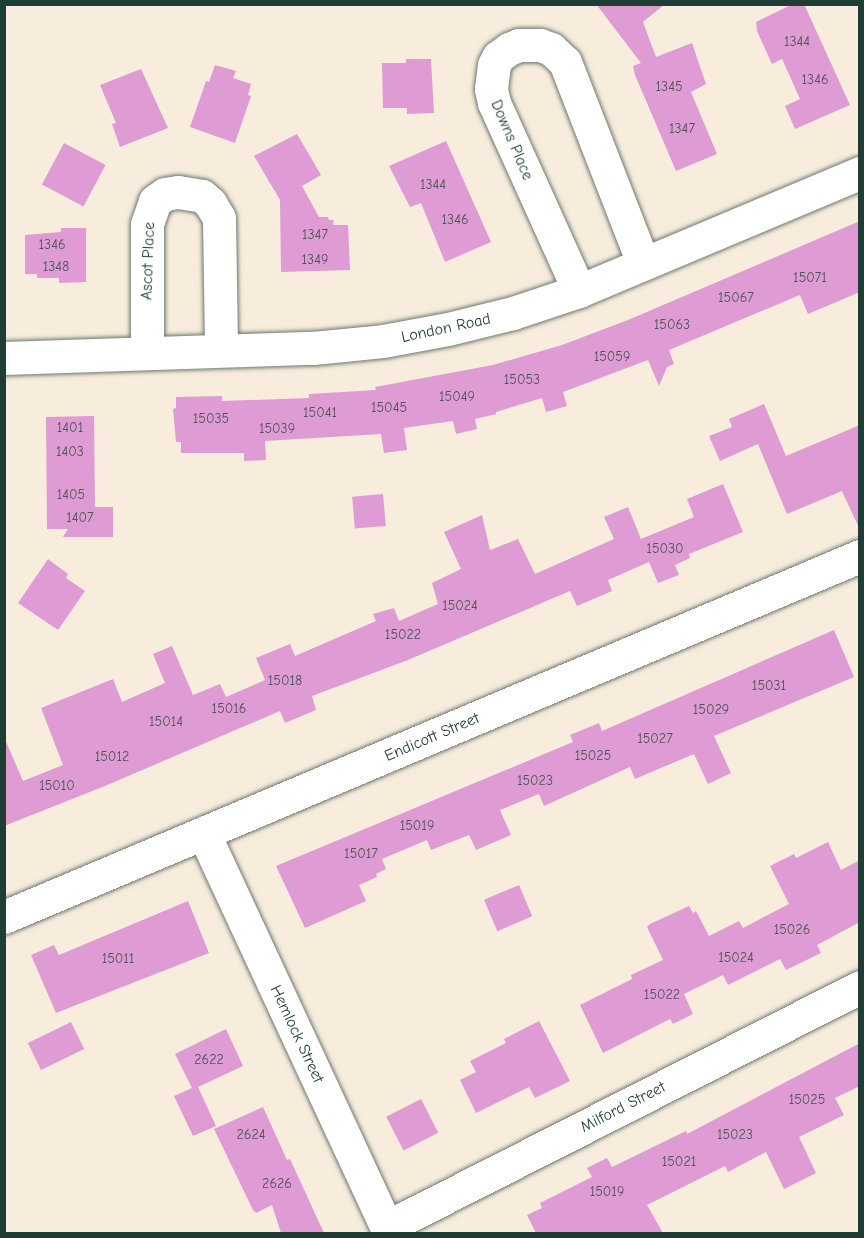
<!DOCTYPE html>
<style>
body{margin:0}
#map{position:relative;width:864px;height:1238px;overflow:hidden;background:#f8eddd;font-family:"Comic Neue",sans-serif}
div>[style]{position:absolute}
.building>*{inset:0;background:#de9bd4;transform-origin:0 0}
.roads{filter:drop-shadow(0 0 2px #6b7b6f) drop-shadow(0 0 2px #6b7b6f)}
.minor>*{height:33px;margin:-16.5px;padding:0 16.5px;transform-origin:16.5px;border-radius:16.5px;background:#fff}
span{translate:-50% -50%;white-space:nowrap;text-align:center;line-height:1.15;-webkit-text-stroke:5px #fff;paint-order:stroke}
.number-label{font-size:14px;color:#4f545c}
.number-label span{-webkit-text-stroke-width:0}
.street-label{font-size:16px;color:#1f3d34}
.frame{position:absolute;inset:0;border:6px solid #1f3d34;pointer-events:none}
</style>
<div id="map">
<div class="building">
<i style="clip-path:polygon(596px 4px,665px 4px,643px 22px,656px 57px,692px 43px,706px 84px,691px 92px,717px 154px,676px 171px,635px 75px,633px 66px,641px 63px)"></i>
<i style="clip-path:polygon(793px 4px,804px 4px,850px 105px,795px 129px,785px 106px,800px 99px,782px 59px,772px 64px,757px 31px,756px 22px)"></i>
<i style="clip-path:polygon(406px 59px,431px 59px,434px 113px,407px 114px,407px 108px,383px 108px,382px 63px,406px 63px)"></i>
<i style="clip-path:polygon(215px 65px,236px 71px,233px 78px,251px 84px,248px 95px,251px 96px,235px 143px,190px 127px,206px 81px,209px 82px)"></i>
<i style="clip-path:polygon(141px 69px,168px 128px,120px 147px,112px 124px,116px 123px,100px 85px)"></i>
<i style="clip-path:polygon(297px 134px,321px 175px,302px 186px,319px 217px,328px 217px,329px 220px,334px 220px,333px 225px,348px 225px,350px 270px,281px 272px,280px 200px,254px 156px)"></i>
<i style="clip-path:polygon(446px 141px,491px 242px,445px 262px,421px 203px,410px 207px,389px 166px)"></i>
<i style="left:64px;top:143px;width:47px;height:47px;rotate:28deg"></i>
<i style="clip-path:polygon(860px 221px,860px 292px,808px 314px,800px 295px,669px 350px,674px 364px,667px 367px,659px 386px,648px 360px,563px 392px,567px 406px,546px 412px,542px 398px,496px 412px,496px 414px,475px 419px,477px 429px,456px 434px,453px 421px,404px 428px,407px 450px,384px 453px,381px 434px,265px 441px,266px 460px,244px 461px,244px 453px,181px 453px,181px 442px,176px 442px,173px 409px,176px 408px,176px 397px,222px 396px,222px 401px,309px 398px,309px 394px,376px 390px,375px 387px,493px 365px,562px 345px,628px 320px)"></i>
<i style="clip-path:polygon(61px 228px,86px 228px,86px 282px,59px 283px,59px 278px,37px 278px,37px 274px,25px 274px,25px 235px,61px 232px)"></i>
<i style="clip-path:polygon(764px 404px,786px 456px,860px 425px,860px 530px,842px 491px,787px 514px,758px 444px,720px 461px,709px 436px,732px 427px,729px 419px)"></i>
<i style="clip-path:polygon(94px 416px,95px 507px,113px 507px,113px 537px,63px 537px,68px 529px,47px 529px,46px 417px)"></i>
<i style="clip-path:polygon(723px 484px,743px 532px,689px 554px,690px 558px,675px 565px,679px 575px,658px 583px,649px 562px,608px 580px,612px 591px,577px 606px,570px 591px,408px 660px,312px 696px,316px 710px,285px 723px,280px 711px,105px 786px,4px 826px,4px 737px,23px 781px,63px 765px,41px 708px,113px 679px,122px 702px,165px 683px,153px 654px,172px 646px,193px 695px,220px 684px,226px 697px,265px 680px,256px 658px,290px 644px,295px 656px,376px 621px,373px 614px,394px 608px,399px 621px,438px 604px,432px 583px,461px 569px,444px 532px,482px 515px,490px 550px,518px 539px,535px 574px,614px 539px,604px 517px,628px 507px,641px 539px,694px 517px,687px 499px)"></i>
<i style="left:383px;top:494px;width:32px;height:31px;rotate:85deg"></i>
<i style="clip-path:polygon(48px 559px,68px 574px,66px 578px,85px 591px,58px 630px,18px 603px)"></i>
<i style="clip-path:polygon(834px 630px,854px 677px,714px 736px,731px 773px,708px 784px,694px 754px,635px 779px,630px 767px,544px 806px,539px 794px,500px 810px,511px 835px,476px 850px,469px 835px,431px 850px,427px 840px,382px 859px,386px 869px,376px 874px,377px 877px,359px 885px,366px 901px,305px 928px,276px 866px,573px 742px,570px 735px,599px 723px,602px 731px)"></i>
<i style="clip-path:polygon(828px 842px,841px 870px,860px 860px,860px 922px,817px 945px,821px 953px,786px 970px,780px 959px,728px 985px,723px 975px,684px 994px,693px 1014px,673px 1024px,670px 1019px,603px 1053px,580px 1005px,632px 979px,631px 975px,663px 960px,647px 927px,650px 924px,689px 906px,693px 913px,696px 911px,709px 936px,739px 921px,743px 928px,789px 904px,770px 866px,794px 854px,796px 858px)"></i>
<i style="left:519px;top:885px;width:34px;height:38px;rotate:67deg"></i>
<i style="clip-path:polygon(188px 901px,209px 953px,56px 1013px,31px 955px,54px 945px,59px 955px)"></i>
<i style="clip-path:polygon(539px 1021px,570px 1081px,535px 1098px,529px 1087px,476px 1113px,460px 1080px,476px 1072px,470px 1061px,506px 1043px,504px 1039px)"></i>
<i style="left:71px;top:1022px;width:30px;height:48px;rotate:64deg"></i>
<i style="clip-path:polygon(226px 1029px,243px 1066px,198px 1087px,216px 1126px,193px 1136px,174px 1096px,192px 1088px,175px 1054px)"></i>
<i style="clip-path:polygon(860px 1043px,860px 1086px,835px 1098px,844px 1115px,799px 1137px,816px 1173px,784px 1189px,766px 1152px,728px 1172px,725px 1166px,647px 1205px,663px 1233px,536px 1233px,527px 1215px,542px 1208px,540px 1203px,592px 1177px,587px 1168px,607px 1158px,612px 1167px,686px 1131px,687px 1134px)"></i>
<i style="left:421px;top:1099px;width:38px;height:39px;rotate:63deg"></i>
<i style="clip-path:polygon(263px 1107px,287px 1160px,290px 1159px,324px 1233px,281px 1233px,272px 1205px,256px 1213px,253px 1210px,214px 1129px)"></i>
</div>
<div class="roads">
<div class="minor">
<i style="left:579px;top:291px;width:206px;rotate:-114.3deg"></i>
<i style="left:494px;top:103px;width:14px;rotate:-102deg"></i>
<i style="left:491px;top:89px;width:24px;rotate:-83deg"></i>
<i style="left:494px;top:65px;width:9px;rotate:-63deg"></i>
<i style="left:498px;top:57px;width:14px;rotate:-36deg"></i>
<i style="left:509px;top:49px;width:11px;rotate:-22deg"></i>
<i style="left:519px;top:45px;width:21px"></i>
<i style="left:540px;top:45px;width:12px;rotate:20deg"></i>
<i style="left:551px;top:49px;width:19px;rotate:43deg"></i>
<i style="left:565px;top:62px;width:216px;rotate:68.8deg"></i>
<i style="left:147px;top:353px;width:129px;rotate:-90deg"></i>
<i style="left:147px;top:224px;width:24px;rotate:-71deg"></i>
<i style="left:155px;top:201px;width:12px;rotate:-35deg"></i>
<i style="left:165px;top:194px;width:13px;rotate:-9deg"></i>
<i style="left:178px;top:192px;width:24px;rotate:9deg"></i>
<i style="left:202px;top:196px;width:11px;rotate:41deg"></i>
<i style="left:210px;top:203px;width:17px;rotate:59deg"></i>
<i style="left:219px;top:218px;width:131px;rotate:89.1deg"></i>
<i style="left:4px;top:358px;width:309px;rotate:-1.9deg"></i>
<i style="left:313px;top:348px;width:70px;rotate:-5.7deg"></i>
<i style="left:383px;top:341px;width:66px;rotate:-10.5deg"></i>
<i style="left:448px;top:329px;width:67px;rotate:-13.8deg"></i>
<i style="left:513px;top:313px;width:70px;rotate:-18.4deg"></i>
<i style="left:579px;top:291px;width:305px;rotate:-22.8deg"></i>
<i style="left:204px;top:834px;width:441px;rotate:65.1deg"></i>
<i style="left:4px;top:917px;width:929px;rotate:-22.87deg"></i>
<i style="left:387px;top:1227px;width:530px;rotate:-26.9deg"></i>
</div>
</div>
<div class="number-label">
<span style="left:797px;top:42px">1344</span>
<span style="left:815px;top:80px">1346</span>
<span style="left:669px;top:87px">1345</span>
<span style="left:682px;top:129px">1347</span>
<span style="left:433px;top:185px">1344</span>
<span style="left:455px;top:220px">1346</span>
<span style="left:315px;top:235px">1347</span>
<span style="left:52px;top:245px">1346</span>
<span style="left:315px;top:260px">1349</span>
<span style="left:56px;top:267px">1348</span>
<span style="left:810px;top:278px">15071</span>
<span style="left:736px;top:298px">15067</span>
<span style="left:672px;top:325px">15063</span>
<span style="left:612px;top:357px">15059</span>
<span style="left:522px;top:380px">15053</span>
<span style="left:457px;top:397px">15049</span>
<span style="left:389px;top:408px">15045</span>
<span style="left:320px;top:413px">15041</span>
<span style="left:211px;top:419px">15035</span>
<span style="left:70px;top:428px">1401</span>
<span style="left:277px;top:429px">15039</span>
<span style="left:70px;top:452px">1403</span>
<span style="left:71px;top:495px">1405</span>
<span style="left:80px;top:518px">1407</span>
<span style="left:665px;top:549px">15030</span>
<span style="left:460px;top:606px">15024</span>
<span style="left:403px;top:635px">15022</span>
<span style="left:285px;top:681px">15018</span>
<span style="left:769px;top:686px">15031</span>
<span style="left:229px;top:709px">15016</span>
<span style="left:711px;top:710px">15029</span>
<span style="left:166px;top:722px">15014</span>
<span style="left:655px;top:739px">15027</span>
<span style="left:593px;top:756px">15025</span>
<span style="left:112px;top:757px">15012</span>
<span style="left:535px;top:781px">15023</span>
<span style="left:57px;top:786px">15010</span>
<span style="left:417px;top:826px">15019</span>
<span style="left:361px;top:854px">15017</span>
<span style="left:792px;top:930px">15026</span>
<span style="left:736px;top:958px">15024</span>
<span style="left:118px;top:959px">15011</span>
<span style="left:662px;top:995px">15022</span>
<span style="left:209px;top:1060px">2622</span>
<span style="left:807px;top:1100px">15025</span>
<span style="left:251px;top:1135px">2624</span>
<span style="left:735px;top:1135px">15023</span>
<span style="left:679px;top:1162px">15021</span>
<span style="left:277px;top:1184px">2626</span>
<span style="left:607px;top:1192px">15019</span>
</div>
<div class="street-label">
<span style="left:512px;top:140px;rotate:67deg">Downs Place</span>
<span style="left:148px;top:261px;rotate:-88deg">Ascot Place</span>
<span style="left:446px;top:328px;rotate:-12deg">London Road</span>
<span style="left:432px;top:737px;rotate:-23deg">Endicott Street</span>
<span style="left:297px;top:1034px;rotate:65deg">Hemlock Street</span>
<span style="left:623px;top:1107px;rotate:-27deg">Milford Street</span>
</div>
<div class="frame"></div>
</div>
